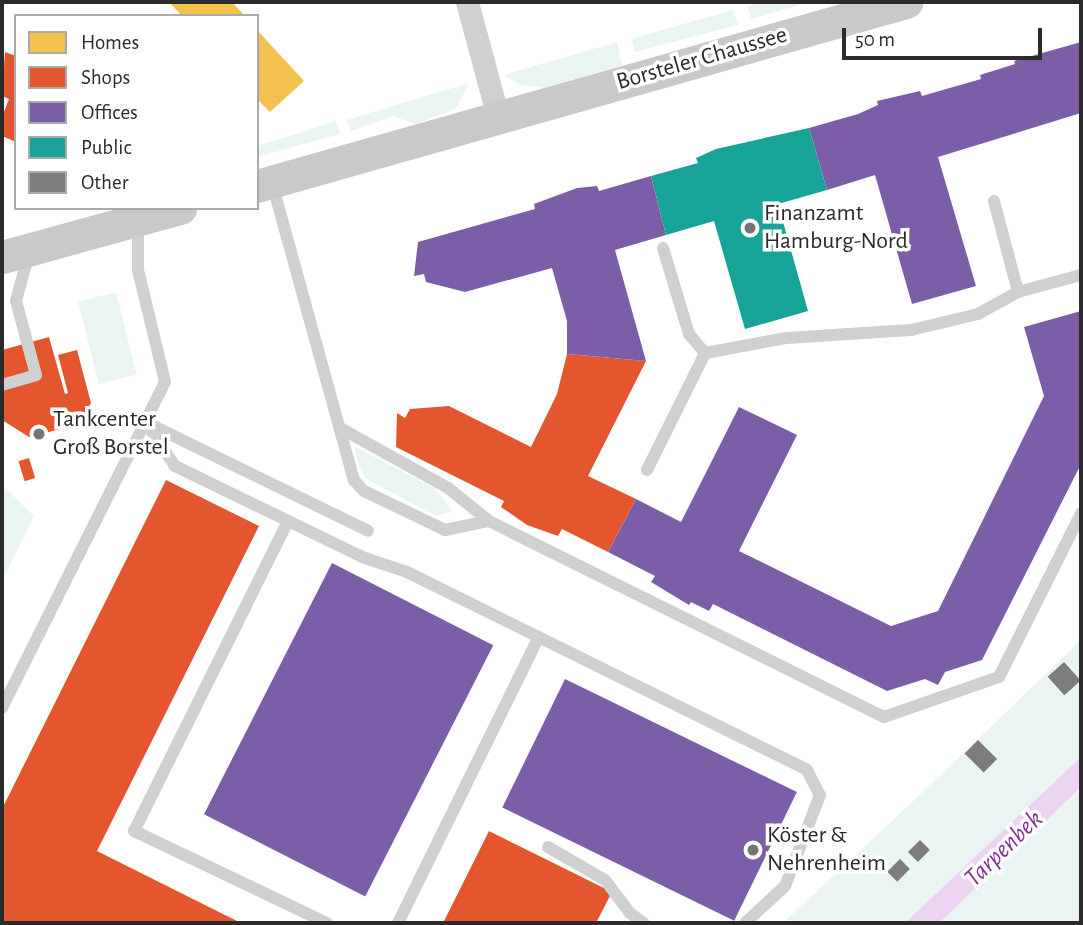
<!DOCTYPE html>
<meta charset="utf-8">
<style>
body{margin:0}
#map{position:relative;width:1083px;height:925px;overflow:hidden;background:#fff;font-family:"Alegreya Sans",sans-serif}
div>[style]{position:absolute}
.green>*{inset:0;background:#e9f4f3;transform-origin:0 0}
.water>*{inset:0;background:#ecd3f2}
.homes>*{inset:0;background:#f2c14e}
.shops>*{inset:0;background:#e4572e;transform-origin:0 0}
.offices>*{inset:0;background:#7b5ea7;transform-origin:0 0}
.public>*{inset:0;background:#17a398}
.building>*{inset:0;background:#7d7d7d;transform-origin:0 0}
.service>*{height:12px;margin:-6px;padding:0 6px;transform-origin:6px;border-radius:6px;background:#d0d0d0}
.minor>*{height:23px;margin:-11.5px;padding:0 11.5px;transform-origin:11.5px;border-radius:11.5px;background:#d0d0d0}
.secondary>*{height:33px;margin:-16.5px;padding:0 16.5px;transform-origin:16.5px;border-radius:16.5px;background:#c9c9c9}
.dots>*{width:19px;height:19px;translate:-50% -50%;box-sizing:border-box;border:4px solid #fff;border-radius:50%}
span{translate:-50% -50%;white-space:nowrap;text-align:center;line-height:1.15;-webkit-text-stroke:7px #fff;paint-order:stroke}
.street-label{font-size:24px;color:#2b2b2b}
.poi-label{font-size:24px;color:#2b2b2b}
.left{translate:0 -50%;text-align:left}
.water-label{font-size:26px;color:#803393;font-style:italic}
.frame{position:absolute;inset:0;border:4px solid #2b2b2b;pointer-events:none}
.legend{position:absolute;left:14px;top:14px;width:245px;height:196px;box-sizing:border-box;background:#fff;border:2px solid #aaa;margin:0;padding:9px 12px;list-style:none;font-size:21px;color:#2b2b2b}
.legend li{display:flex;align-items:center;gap:14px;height:35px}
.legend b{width:35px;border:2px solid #aaa}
.scale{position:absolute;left:842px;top:28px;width:200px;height:32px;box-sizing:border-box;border:4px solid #2b2b2b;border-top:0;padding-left:9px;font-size:21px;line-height:24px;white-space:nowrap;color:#2b2b2b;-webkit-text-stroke:5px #fff;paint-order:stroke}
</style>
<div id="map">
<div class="green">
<i style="clip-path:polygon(761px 2px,810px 2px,751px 19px,747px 6px)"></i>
<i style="clip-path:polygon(733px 10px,738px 25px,635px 52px,631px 39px)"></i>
<i style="clip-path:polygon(617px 42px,622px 65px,544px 88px,520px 85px,504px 75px)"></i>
<i style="clip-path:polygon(469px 83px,456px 109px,415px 124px,394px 116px,351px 131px,347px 120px)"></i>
<i style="clip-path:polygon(336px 121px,340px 134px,257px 157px,257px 146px)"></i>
<i style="left:116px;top:292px;width:85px;height:39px;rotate:76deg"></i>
<i style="clip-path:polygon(354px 446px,436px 489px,452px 512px,436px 516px,368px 480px,359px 467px)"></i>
<i style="clip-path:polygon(2px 485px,34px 516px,2px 581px)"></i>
<i style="clip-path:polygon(1081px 640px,1081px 923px,783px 923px,926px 789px)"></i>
</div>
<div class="water">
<i style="clip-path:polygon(1081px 757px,1081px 787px,939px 923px,905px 923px)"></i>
</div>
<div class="homes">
<i style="clip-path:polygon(169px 2px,232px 2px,245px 16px,182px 16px)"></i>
<i style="clip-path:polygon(257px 30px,304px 81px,270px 112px,257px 99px)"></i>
</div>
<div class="shops">
<i style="clip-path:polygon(5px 52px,16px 56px,16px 142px,2px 136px,2px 117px,9px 99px,2px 96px)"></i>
<i style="clip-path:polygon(49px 337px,65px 394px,68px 393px,58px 355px,77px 350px,91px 403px,80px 424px,29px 437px,2px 420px,2px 350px)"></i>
<i style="clip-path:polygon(567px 354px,646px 361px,588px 476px,636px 499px,608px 552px,562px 529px,558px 536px,527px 525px,501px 507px,504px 501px,396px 447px,397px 413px,405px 418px,410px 409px,449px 406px,531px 447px,557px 394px)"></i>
<i style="left:29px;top:458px;width:21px;height:11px;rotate:73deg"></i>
<i style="clip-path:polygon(166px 480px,259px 526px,97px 851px,241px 923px,4px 923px,2px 809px)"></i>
<i style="clip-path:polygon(489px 831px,612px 892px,596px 923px,443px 923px)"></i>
</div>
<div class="offices">
<i style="clip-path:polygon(1081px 42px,1081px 113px,938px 157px,976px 286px,912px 304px,875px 175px,827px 190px,809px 128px,858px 114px,878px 105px,877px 101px,920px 91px,922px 96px,981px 79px,980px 75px,1015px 64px,1014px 61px)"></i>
<i style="clip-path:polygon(651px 176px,666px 235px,615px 250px,646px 361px,567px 354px,567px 321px,552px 268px,465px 292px,426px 282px,424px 274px,414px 276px,418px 242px,535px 209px,534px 204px,577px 188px,597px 186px,599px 191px)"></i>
<i style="clip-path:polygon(1081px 311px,1081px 464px,982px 660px,945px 672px,938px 685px,925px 679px,887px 691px,713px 604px,709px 611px,691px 602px,689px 605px,651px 582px,655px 576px,608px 552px,636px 499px,681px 522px,739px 407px,797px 435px,739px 551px,891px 626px,938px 611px,1044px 396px,1024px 327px)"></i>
<i style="left:332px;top:563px;width:181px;height:282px;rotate:27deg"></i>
<i style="left:565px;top:679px;width:258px;height:143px;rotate:26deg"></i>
</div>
<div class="public">
<i style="clip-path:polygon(809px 128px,827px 190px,778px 204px,808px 311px,745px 329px,714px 221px,666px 235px,651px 176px,698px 163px,696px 158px,716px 149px)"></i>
</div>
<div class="building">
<i style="left:1064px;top:662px;width:25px;height:22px;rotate:48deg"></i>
<i style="left:978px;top:740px;width:27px;height:19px;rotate:45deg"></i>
<i style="left:920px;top:840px;width:14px;height:17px;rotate:45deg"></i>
<i style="left:900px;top:859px;width:14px;height:18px;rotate:45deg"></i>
</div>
<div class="service">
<i style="left:272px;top:183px;width:308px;rotate:74.6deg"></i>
<i style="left:354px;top:480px;width:15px;rotate:48deg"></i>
<i style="left:364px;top:491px;width:90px;rotate:25.7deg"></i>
<i style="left:445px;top:530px;width:45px;rotate:-11.6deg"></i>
<i style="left:994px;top:201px;width:94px;rotate:75.2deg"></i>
<i style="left:138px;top:221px;width:49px;rotate:90deg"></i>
<i style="left:138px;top:270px;width:115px;rotate:76.4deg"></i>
<i style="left:165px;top:382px;width:45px;rotate:116.6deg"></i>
<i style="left:145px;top:422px;width:53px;rotate:55.7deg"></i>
<i style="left:175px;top:466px;width:208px;rotate:25.9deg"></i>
<i style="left:362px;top:557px;width:47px;rotate:18.4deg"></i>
<i style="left:407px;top:572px;width:446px;rotate:26.3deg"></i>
<i style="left:807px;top:770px;width:28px;rotate:63deg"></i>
<i style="left:820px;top:795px;width:97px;rotate:111deg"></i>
<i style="left:785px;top:886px;width:54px;rotate:137.2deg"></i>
<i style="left:663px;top:248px;width:90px;rotate:73.2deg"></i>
<i style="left:689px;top:334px;width:25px;rotate:50deg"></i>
<i style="left:705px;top:353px;width:82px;rotate:-10.5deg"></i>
<i style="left:786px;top:338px;width:125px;rotate:-3.7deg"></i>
<i style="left:911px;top:330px;width:69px;rotate:-13.4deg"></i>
<i style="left:978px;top:314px;width:46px;rotate:-28.8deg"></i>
<i style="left:1018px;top:292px;width:65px;rotate:-15.1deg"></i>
<i style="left:2px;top:385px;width:35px;rotate:-16deg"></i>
<i style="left:36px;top:375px;width:77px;rotate:-105.1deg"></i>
<i style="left:16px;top:301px;width:50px;rotate:-74.8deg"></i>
<i style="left:342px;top:429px;width:121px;rotate:29.1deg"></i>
<i style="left:448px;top:488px;width:53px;rotate:38.8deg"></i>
<i style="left:489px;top:521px;width:441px;rotate:26.4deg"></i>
<i style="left:884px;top:717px;width:122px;rotate:-19.2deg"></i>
<i style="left:999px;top:677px;width:183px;rotate:-63.4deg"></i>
<i style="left:647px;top:470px;width:131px;rotate:-63.6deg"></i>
<i style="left:288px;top:521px;width:346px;rotate:116.4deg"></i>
<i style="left:134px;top:831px;width:214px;rotate:25.5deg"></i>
<i style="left:2px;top:708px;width:320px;rotate:-63.4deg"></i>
<i style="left:145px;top:422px;width:248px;rotate:26deg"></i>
<i style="left:548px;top:847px;width:66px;rotate:30.1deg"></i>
<i style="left:605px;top:880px;width:41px;rotate:52.9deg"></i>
<i style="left:630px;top:913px;width:17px;rotate:36deg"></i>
<i style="left:398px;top:923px;width:319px;rotate:-63.8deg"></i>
</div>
<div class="minor">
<i style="left:467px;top:2px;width:119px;rotate:74.9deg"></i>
</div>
<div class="secondary">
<i style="left:257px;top:186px;width:675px;rotate:-15.83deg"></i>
<i style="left:2px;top:257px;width:185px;rotate:-15.4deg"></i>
</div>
<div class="dots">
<i style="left:750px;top:228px;background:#757575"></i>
<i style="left:39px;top:434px;background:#757575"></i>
<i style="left:753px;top:850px;background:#757575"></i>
</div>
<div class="street-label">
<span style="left:702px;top:59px;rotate:-16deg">Borsteler Chaussee</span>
</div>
<div class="poi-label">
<span class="left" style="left:764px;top:228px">Finanzamt<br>Hamburg-Nord</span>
<span class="left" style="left:53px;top:434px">Tankcenter<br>Groß Borstel</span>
<span class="left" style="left:767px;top:850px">Köster &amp;<br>Nehrenheim</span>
</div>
<div class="water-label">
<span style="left:1004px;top:849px;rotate:-44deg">Tarpenbek</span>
</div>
<div class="frame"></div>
<ul class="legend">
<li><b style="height:19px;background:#f2c14e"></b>Homes</li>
<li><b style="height:19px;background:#e4572e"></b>Shops</li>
<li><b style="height:19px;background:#7b5ea7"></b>Offices</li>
<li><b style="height:19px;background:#17a398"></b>Public</li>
<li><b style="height:19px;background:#7d7d7d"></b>Other</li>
</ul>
<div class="scale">50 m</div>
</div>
